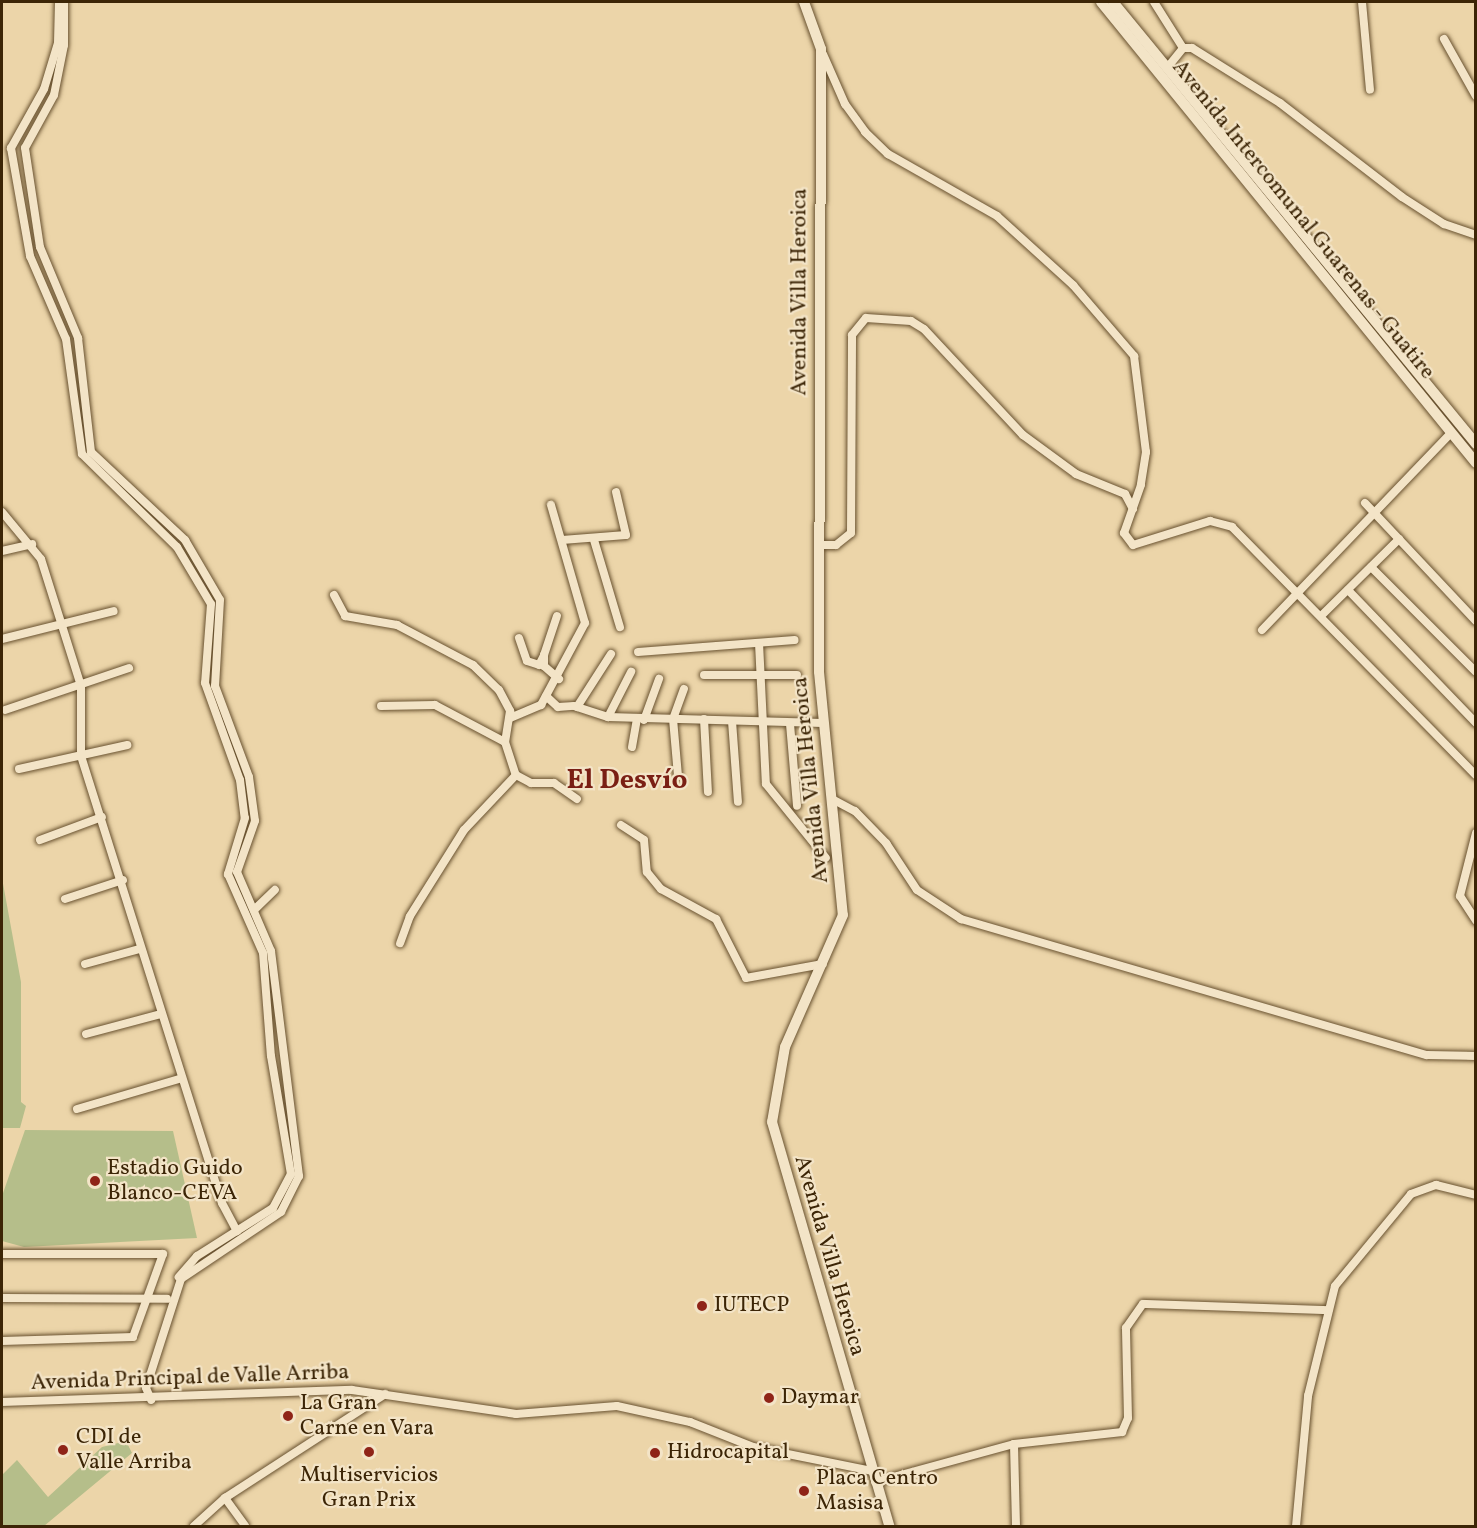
<!DOCTYPE html>
<meta charset="utf-8">
<style>
body{margin:0}
#map{position:relative;width:1477px;height:1528px;overflow:hidden;background:#ecd5a9;font-family:Vollkorn,serif}
div>[style]{position:absolute}
.green>*{inset:0;background:#b5be8a}
.roads{filter:drop-shadow(0 0 2px #68512f) drop-shadow(0 0 2px #68512f)}
.street>*{height:8px;margin:-4px;padding:0 4px;transform-origin:4px;border-radius:4px;background:#f3e4c7}
.secondary>*{height:10px;margin:-5px;padding:0 5px;transform-origin:5px;border-radius:5px;background:#f3e4c7}
.dots>*{width:16px;height:16px;translate:-50% -50%;box-sizing:border-box;border:3px solid #f3e4c7;border-radius:50%}
span{translate:-50% -50%;white-space:nowrap;text-align:center;line-height:1.15;-webkit-text-stroke:4.5px #f3e4c7;paint-order:stroke}
.street-label{font-size:22px;color:#3c2506}
.poi-label{font-size:22px;color:#3c2506}
.left{translate:0 -50%;text-align:left}
.district-label{font-size:28px;color:#7a1f14;font-weight:700}
.frame{position:absolute;inset:0;border:3px solid #3c2506;pointer-events:none}
</style>
<div id="map">
<div class="green">
<i style="clip-path:polygon(2px 878px,21px 982px,21px 1102px,26px 1106px,20px 1128px,2px 1128px)"></i>
<i style="clip-path:polygon(25px 1130px,173px 1131px,197px 1238px,24px 1247px,2px 1241px,2px 1196px)"></i>
<i style="clip-path:polygon(126px 1441px,132px 1453px,44px 1526px,2px 1526px,2px 1475px,17px 1460px,48px 1497px,102px 1447px)"></i>
</div>
<div class="roads">
<div class="street">
<i style="left:59px;top:2px;width:41px;rotate:91.4deg"></i>
<i style="left:58px;top:43px;width:48px;rotate:106.9deg"></i>
<i style="left:44px;top:89px;width:68px;rotate:119.2deg"></i>
<i style="left:11px;top:148px;width:110px;rotate:80deg"></i>
<i style="left:30px;top:256px;width:90px;rotate:66.6deg"></i>
<i style="left:66px;top:339px;width:116px;rotate:82.1deg"></i>
<i style="left:82px;top:454px;width:133px;rotate:44.4deg"></i>
<i style="left:177px;top:547px;width:66px;rotate:59.2deg"></i>
<i style="left:211px;top:604px;width:79px;rotate:94.3deg"></i>
<i style="left:205px;top:683px;width:103px;rotate:70.2deg"></i>
<i style="left:240px;top:780px;width:38px;rotate:83deg"></i>
<i style="left:245px;top:818px;width:59px;rotate:106.9deg"></i>
<i style="left:228px;top:874px;width:86px;rotate:66.1deg"></i>
<i style="left:263px;top:953px;width:103px;rotate:85.6deg"></i>
<i style="left:271px;top:1056px;width:120px;rotate:80.4deg"></i>
<i style="left:291px;top:1174px;width:38px;rotate:118deg"></i>
<i style="left:273px;top:1208px;width:90px;rotate:147.7deg"></i>
<i style="left:197px;top:1256px;width:28px;rotate:131deg"></i>
<i style="left:64px;top:2px;width:43px;rotate:90deg"></i>
<i style="left:64px;top:45px;width:51px;rotate:101.3deg"></i>
<i style="left:54px;top:95px;width:60px;rotate:118.7deg"></i>
<i style="left:25px;top:148px;width:100px;rotate:81.4deg"></i>
<i style="left:40px;top:247px;width:99px;rotate:67.3deg"></i>
<i style="left:78px;top:338px;width:115px;rotate:83.5deg"></i>
<i style="left:91px;top:452px;width:129px;rotate:43.1deg"></i>
<i style="left:185px;top:540px;width:69px;rotate:59.7deg"></i>
<i style="left:220px;top:600px;width:86px;rotate:93.3deg"></i>
<i style="left:215px;top:686px;width:97px;rotate:69.5deg"></i>
<i style="left:249px;top:777px;width:44px;rotate:82.2deg"></i>
<i style="left:255px;top:821px;width:54px;rotate:109.4deg"></i>
<i style="left:237px;top:872px;width:86px;rotate:66.7deg"></i>
<i style="left:271px;top:951px;width:227px;rotate:82.9deg"></i>
<i style="left:299px;top:1176px;width:40px;rotate:116.6deg"></i>
<i style="left:281px;top:1212px;width:120px;rotate:146.2deg"></i>
<i style="left:181px;top:1279px;width:114px;rotate:107.8deg"></i>
<i style="left:146px;top:1388px;width:13px;rotate:67deg"></i>
<i style="left:1154px;top:2px;width:54px;rotate:57.8deg"></i>
<i style="left:1362px;top:2px;width:88px;rotate:84.8deg"></i>
<i style="left:1444px;top:39px;width:65px;rotate:60.7deg"></i>
<i style="left:823px;top:54px;width:55px;rotate:66.3deg"></i>
<i style="left:845px;top:104px;width:34px;rotate:54deg"></i>
<i style="left:865px;top:132px;width:32px;rotate:44deg"></i>
<i style="left:888px;top:154px;width:125px;rotate:29.6deg"></i>
<i style="left:997px;top:216px;width:103px;rotate:42.2deg"></i>
<i style="left:1073px;top:285px;width:94px;rotate:49.3deg"></i>
<i style="left:1134px;top:356px;width:97px;rotate:82.9deg"></i>
<i style="left:1146px;top:452px;width:33px;rotate:99deg"></i>
<i style="left:1141px;top:485px;width:51px;rotate:109.5deg"></i>
<i style="left:1124px;top:533px;width:15px;rotate:53deg"></i>
<i style="left:1133px;top:545px;width:81px;rotate:-17.3deg"></i>
<i style="left:1210px;top:521px;width:23px;rotate:15deg"></i>
<i style="left:1232px;top:527px;width:348px;rotate:45.5deg"></i>
<i style="left:1167px;top:68px;width:26px;rotate:-51deg"></i>
<i style="left:1183px;top:48px;width:9px"></i>
<i style="left:1192px;top:48px;width:104px;rotate:32deg"></i>
<i style="left:1280px;top:103px;width:154px;rotate:37.6deg"></i>
<i style="left:1402px;top:197px;width:50px;rotate:32.7deg"></i>
<i style="left:1444px;top:224px;width:34px;rotate:19deg"></i>
<i style="left:1365px;top:503px;width:162px;rotate:46.8deg"></i>
<i style="left:2px;top:512px;width:61px;rotate:50.3deg"></i>
<i style="left:41px;top:559px;width:133px;rotate:72.5deg"></i>
<i style="left:81px;top:686px;width:70px;rotate:90deg"></i>
<i style="left:81px;top:756px;width:469px;rotate:72.5deg"></i>
<i style="left:222px;top:1203px;width:32px;rotate:62deg"></i>
<i style="left:562px;top:540px;width:64px;rotate:-4.5deg"></i>
<i style="left:626px;top:535px;width:44px;rotate:-103.1deg"></i>
<i style="left:594px;top:540px;width:91px;rotate:73.4deg"></i>
<i style="left:818px;top:545px;width:18px"></i>
<i style="left:836px;top:545px;width:19px;rotate:-39deg"></i>
<i style="left:851px;top:533px;width:198px;rotate:-89.7deg"></i>
<i style="left:852px;top:335px;width:22px;rotate:-51deg"></i>
<i style="left:866px;top:318px;width:45px;rotate:3.8deg"></i>
<i style="left:911px;top:321px;width:15px;rotate:32deg"></i>
<i style="left:924px;top:329px;width:145px;rotate:47deg"></i>
<i style="left:1023px;top:435px;width:66px;rotate:36.3deg"></i>
<i style="left:1076px;top:474px;width:53px;rotate:22.2deg"></i>
<i style="left:1125px;top:494px;width:17px;rotate:62deg"></i>
<i style="left:2px;top:551px;width:31px;rotate:-13deg"></i>
<i style="left:1371px;top:567px;width:148px;rotate:45deg"></i>
<i style="left:1348px;top:590px;width:185px;rotate:46.1deg"></i>
<i style="left:334px;top:595px;width:24px;rotate:62deg"></i>
<i style="left:345px;top:616px;width:53px;rotate:9.8deg"></i>
<i style="left:397px;top:625px;width:86px;rotate:27.8deg"></i>
<i style="left:473px;top:665px;width:36px;rotate:44deg"></i>
<i style="left:499px;top:690px;width:24px;rotate:62deg"></i>
<i style="left:510px;top:711px;width:31px;rotate:99deg"></i>
<i style="left:505px;top:742px;width:35px;rotate:72deg"></i>
<i style="left:516px;top:775px;width:76px;rotate:133.4deg"></i>
<i style="left:464px;top:830px;width:102px;rotate:122.1deg"></i>
<i style="left:410px;top:916px;width:29px;rotate:110deg"></i>
<i style="left:1323px;top:614px;width:107px;rotate:-44.6deg"></i>
<i style="left:1262px;top:630px;width:273px;rotate:-46.2deg"></i>
<i style="left:519px;top:638px;width:24px;rotate:71deg"></i>
<i style="left:527px;top:661px;width:13px;rotate:18deg"></i>
<i style="left:539px;top:665px;width:11px;rotate:-63deg"></i>
<i style="left:544px;top:655px;width:11px;rotate:90deg"></i>
<i style="left:544px;top:666px;width:20px;rotate:41deg"></i>
<i style="left:2px;top:639px;width:115px;rotate:-14deg"></i>
<i style="left:759px;top:643px;width:141px;rotate:87.2deg"></i>
<i style="left:766px;top:784px;width:95px;rotate:51deg"></i>
<i style="left:638px;top:652px;width:157px;rotate:-4.4deg"></i>
<i style="left:544px;top:655px;width:41px;rotate:-71.6deg"></i>
<i style="left:704px;top:675px;width:93px"></i>
<i style="left:546px;top:696px;width:16px;rotate:43deg"></i>
<i style="left:558px;top:707px;width:16px;rotate:-4deg"></i>
<i style="left:574px;top:706px;width:36px;rotate:18deg"></i>
<i style="left:608px;top:717px;width:215px;rotate:1.6deg"></i>
<i style="left:381px;top:706px;width:54px;rotate:-1.1deg"></i>
<i style="left:435px;top:705px;width:79px;rotate:27.9deg"></i>
<i style="left:577px;top:707px;width:63px;rotate:-57.3deg"></i>
<i style="left:5px;top:710px;width:131px;rotate:-18.7deg"></i>
<i style="left:608px;top:717px;width:51px;rotate:-62.9deg"></i>
<i style="left:510px;top:718px;width:34px;rotate:-23deg"></i>
<i style="left:541px;top:705px;width:93px;rotate:-61.8deg"></i>
<i style="left:585px;top:623px;width:123px;rotate:-106.1deg"></i>
<i style="left:704px;top:719px;width:73px;rotate:86.9deg"></i>
<i style="left:644px;top:720px;width:44px;rotate:-69.9deg"></i>
<i style="left:732px;top:721px;width:81px;rotate:85.8deg"></i>
<i style="left:790px;top:724px;width:82px;rotate:85.1deg"></i>
<i style="left:632px;top:747px;width:27px;rotate:-80deg"></i>
<i style="left:19px;top:769px;width:111px;rotate:-12.5deg"></i>
<i style="left:516px;top:775px;width:17px;rotate:28deg"></i>
<i style="left:531px;top:783px;width:23px"></i>
<i style="left:554px;top:783px;width:28px;rotate:35deg"></i>
<i style="left:678px;top:776px;width:57px;rotate:-95deg"></i>
<i style="left:673px;top:719px;width:32px;rotate:-70deg"></i>
<i style="left:832px;top:799px;width:26px;rotate:28deg"></i>
<i style="left:855px;top:811px;width:45px;rotate:45.9deg"></i>
<i style="left:886px;top:843px;width:56px;rotate:56.6deg"></i>
<i style="left:917px;top:890px;width:53px;rotate:33.4deg"></i>
<i style="left:961px;top:919px;width:485px;rotate:16.3deg"></i>
<i style="left:1427px;top:1055px;width:49px;rotate:1.2deg"></i>
<i style="left:621px;top:825px;width:27px;rotate:33deg"></i>
<i style="left:644px;top:840px;width:32px;rotate:85deg"></i>
<i style="left:647px;top:872px;width:22px;rotate:51deg"></i>
<i style="left:661px;top:889px;width:63px;rotate:28.6deg"></i>
<i style="left:716px;top:919px;width:66px;rotate:63deg"></i>
<i style="left:746px;top:978px;width:78px;rotate:-10.3deg"></i>
<i style="left:1476px;top:833px;width:65px;rotate:104.3deg"></i>
<i style="left:1460px;top:896px;width:30px;rotate:57deg"></i>
<i style="left:40px;top:840px;width:66px;rotate:-20.4deg"></i>
<i style="left:65px;top:899px;width:61px;rotate:-18.1deg"></i>
<i style="left:254px;top:910px;width:29px;rotate:-44deg"></i>
<i style="left:85px;top:964px;width:56px;rotate:-15.5deg"></i>
<i style="left:86px;top:1034px;width:78px;rotate:-14.9deg"></i>
<i style="left:77px;top:1109px;width:109px;rotate:-16.4deg"></i>
<i style="left:2px;top:1254px;width:161px"></i>
<i style="left:163px;top:1254px;width:88px;rotate:109.9deg"></i>
<i style="left:133px;top:1337px;width:131px;rotate:178.3deg"></i>
<i style="left:2px;top:1298px;width:165px;rotate:0.3deg"></i>
<i style="left:2px;top:1402px;width:350px;rotate:-2deg"></i>
<i style="left:352px;top:1390px;width:166px;rotate:8.3deg"></i>
<i style="left:516px;top:1414px;width:101px;rotate:-4.5deg"></i>
<i style="left:617px;top:1406px;width:75px;rotate:12.4deg"></i>
<i style="left:690px;top:1422px;width:68px;rotate:21.6deg"></i>
<i style="left:753px;top:1447px;width:121px;rotate:11.4deg"></i>
<i style="left:1014px;top:1444px;width:82px;rotate:88.6deg"></i>
<i style="left:875px;top:1482px;width:144px;rotate:-15.3deg"></i>
<i style="left:1014px;top:1444px;width:109px;rotate:-6.3deg"></i>
<i style="left:1122px;top:1432px;width:15px;rotate:-67deg"></i>
<i style="left:1128px;top:1418px;width:90px;rotate:-91.3deg"></i>
<i style="left:1126px;top:1328px;width:29px;rotate:-55deg"></i>
<i style="left:1143px;top:1304px;width:183px;rotate:1.9deg"></i>
<i style="left:225px;top:1498px;width:34px;rotate:54deg"></i>
<i style="left:194px;top:1526px;width:42px;rotate:-42.1deg"></i>
<i style="left:225px;top:1498px;width:191px;rotate:-33deg"></i>
<i style="left:1296px;top:1526px;width:131px;rotate:-84.7deg"></i>
<i style="left:1308px;top:1396px;width:113px;rotate:-76.2deg"></i>
<i style="left:1335px;top:1286px;width:119px;rotate:-50.4deg"></i>
<i style="left:1411px;top:1194px;width:27px;rotate:-20deg"></i>
<i style="left:1436px;top:1185px;width:41px;rotate:14deg"></i>
</div>
<div class="secondary">
<i style="left:804px;top:2px;width:50px;rotate:70.1deg"></i>
<i style="left:821px;top:49px;width:623px;rotate:90.18deg"></i>
<i style="left:819px;top:672px;width:244px;rotate:84.4deg"></i>
<i style="left:843px;top:915px;width:144px;rotate:113.7deg"></i>
<i style="left:785px;top:1047px;width:76px;rotate:99.8deg"></i>
<i style="left:772px;top:1122px;width:421px;rotate:73.8deg"></i>
<i style="left:1101px;top:2px;width:594px;rotate:50.87deg"></i>
<i style="left:1113px;top:2px;width:572px;rotate:50.6deg"></i>
</div>
</div>
<div class="dots">
<i style="left:95px;top:1181px;background:#8f2418"></i>
<i style="left:702px;top:1306px;background:#8f2418"></i>
<i style="left:769px;top:1398px;background:#8f2418"></i>
<i style="left:288px;top:1416px;background:#8f2418"></i>
<i style="left:63px;top:1450px;background:#8f2418"></i>
<i style="left:369px;top:1452px;background:#8f2418"></i>
<i style="left:655px;top:1453px;background:#8f2418"></i>
<i style="left:804px;top:1491px;background:#8f2418"></i>
</div>
<div class="street-label">
<span style="left:1303px;top:220px;rotate:51deg">Avenida Intercomunal Guarenas - Guatire</span>
<span style="left:800px;top:292px;rotate:-90deg">Avenida Villa Heroica</span>
<span style="left:811px;top:780px;rotate:-96deg">Avenida Villa Heroica</span>
<span style="left:829px;top:1256px;rotate:74deg">Avenida Villa Heroica</span>
<span style="left:190px;top:1378px;rotate:-2deg">Avenida Principal de Valle Arriba</span>
</div>
<div class="poi-label">
<span class="left" style="left:107px;top:1181px">Estadio Guido<br>Blanco-CEVA</span>
<span class="left" style="left:714px;top:1306px">IUTECP</span>
<span class="left" style="left:781px;top:1398px">Daymar</span>
<span class="left" style="left:300px;top:1416px">La Gran<br>Carne en Vara</span>
<span class="left" style="left:76px;top:1450px">CDI de<br>Valle Arriba</span>
<span class="left" style="left:667px;top:1453px">Hidrocapital</span>
<span style="left:369px;top:1488px">Multiservicios<br>Gran Prix</span>
<span class="left" style="left:816px;top:1491px">Placa Centro<br>Masisa</span>
</div>
<div class="district-label">
<span style="left:627px;top:781px">El Desvío</span>
</div>
<div class="frame"></div>
</div>
